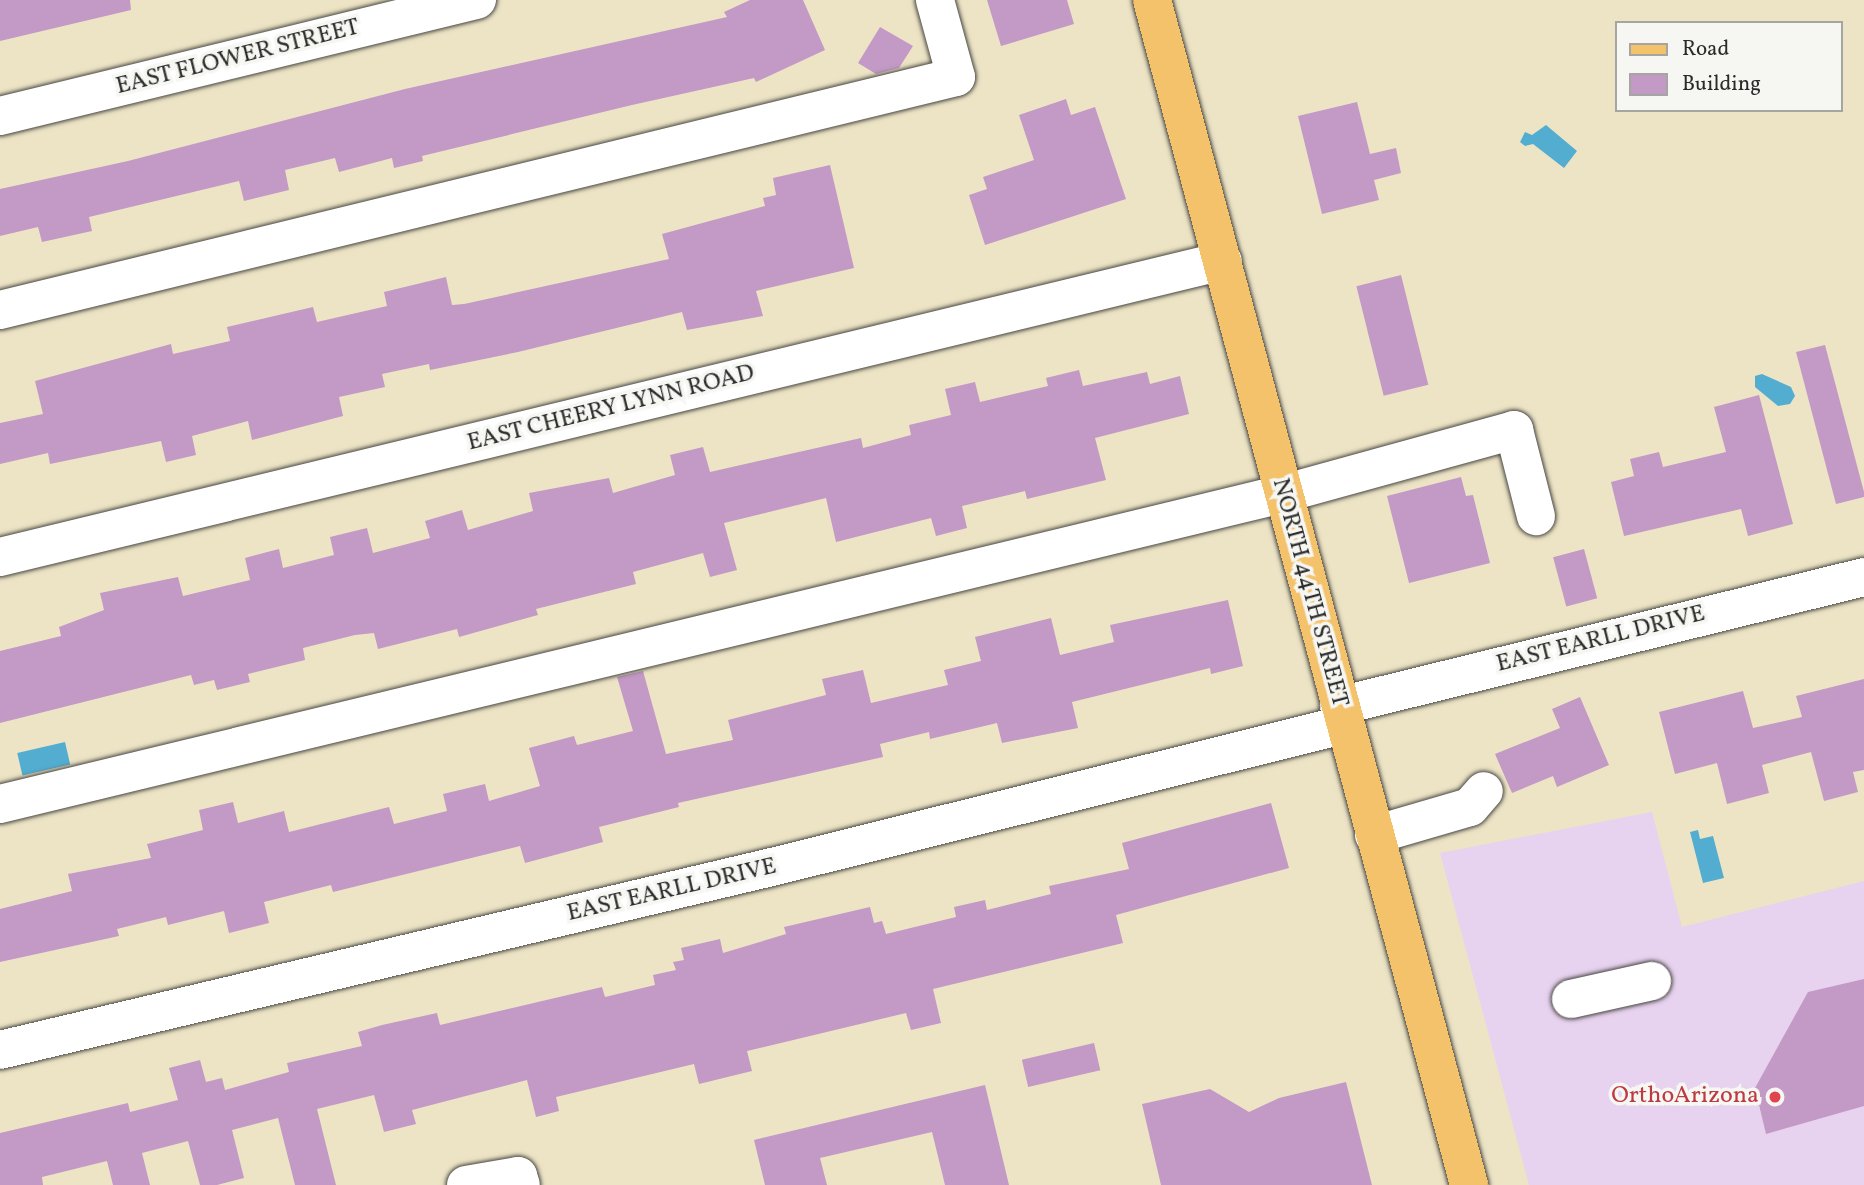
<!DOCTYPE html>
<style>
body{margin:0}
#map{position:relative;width:1864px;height:1185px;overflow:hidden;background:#ede4c6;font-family:Vollkorn,serif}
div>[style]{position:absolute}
.built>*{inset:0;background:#e7d2ef}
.water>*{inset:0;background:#53add1;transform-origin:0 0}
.building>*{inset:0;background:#c399c5;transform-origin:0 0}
.roads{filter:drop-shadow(0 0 2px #484742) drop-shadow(0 0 2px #484742)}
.minor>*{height:38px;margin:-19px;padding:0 19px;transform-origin:19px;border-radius:19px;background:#fff}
.major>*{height:38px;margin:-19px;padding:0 19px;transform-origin:19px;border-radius:19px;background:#f3c26a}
.dots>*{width:19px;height:19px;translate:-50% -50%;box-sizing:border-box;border:4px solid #f6f6f2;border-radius:50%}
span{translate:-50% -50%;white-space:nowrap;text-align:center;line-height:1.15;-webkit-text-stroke:7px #f6f6f2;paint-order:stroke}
.street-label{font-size:24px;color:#2b2b2b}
.health-label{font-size:24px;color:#be3a42}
.right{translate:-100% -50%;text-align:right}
.legend{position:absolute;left:1615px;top:21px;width:228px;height:91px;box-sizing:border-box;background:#f6f6f2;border:2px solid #a5a5a2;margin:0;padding:9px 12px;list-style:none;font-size:21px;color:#2b2b2b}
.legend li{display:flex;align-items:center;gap:14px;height:35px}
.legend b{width:35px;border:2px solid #a5a5a2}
</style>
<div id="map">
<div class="built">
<i style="clip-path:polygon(1652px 812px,1682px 927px,1864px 881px,1864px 1185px,1529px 1185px,1440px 853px)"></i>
</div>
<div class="water">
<i style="clip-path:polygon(1546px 125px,1577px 151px,1564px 168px,1533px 144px,1525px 146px,1520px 142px,1525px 132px,1532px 135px)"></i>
<i style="clip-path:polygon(1762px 374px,1791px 387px,1795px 396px,1790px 404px,1778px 406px,1755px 387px,1755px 376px)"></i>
<i style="left:65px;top:742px;width:23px;height:49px;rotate:77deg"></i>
<i style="clip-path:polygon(1698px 830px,1700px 839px,1713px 836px,1724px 878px,1703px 883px,1690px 832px)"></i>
</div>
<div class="building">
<i style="clip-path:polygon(0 0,130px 0,131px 10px,0 41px)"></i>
<i style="clip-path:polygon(750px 0,803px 0,825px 50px,756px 82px,754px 78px,632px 105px,422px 156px,423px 161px,394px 168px,392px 158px,339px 172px,335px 158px,285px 170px,289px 190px,244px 201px,239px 181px,89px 217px,92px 231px,42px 242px,38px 227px,0 236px,0 189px,128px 161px,405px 89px,727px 17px,724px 12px)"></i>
<i style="clip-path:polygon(987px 0,1067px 0,1074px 24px,1001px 46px)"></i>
<i style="clip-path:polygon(880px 27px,913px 46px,899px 68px,876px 74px,858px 63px)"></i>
<i style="clip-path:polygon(1066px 99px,1071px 115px,1095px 107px,1126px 199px,985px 245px,969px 195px,987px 189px,983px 177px,1034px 160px,1019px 115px)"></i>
<i style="clip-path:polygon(1357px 102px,1370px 154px,1396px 148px,1401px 173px,1374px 180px,1379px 200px,1322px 214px,1298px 116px)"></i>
<i style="clip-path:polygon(830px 165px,854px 268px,756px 291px,763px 316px,687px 330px,682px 312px,518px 352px,430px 370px,429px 364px,382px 374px,385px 387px,339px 397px,343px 416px,252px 440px,248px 421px,192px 436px,196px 455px,166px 462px,161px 441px,50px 464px,48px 453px,0 464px,0 423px,43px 414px,35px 381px,171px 344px,173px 354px,230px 341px,227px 327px,313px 307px,317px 322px,387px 306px,384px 292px,446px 277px,452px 305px,464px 304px,669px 259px,662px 234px,765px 206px,763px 198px,776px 195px,773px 178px)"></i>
<i style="left:1401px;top:275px;width:113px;height:46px;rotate:76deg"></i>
<i style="clip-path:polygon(1825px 345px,1864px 492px,1864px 497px,1836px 504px,1796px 352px)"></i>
<i style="clip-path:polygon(1079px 370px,1083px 386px,1147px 372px,1150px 384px,1180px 376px,1189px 414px,1095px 438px,1106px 480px,1027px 499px,1025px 491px,962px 506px,967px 528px,936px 536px,931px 518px,836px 542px,826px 498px,724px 523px,737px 570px,710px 577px,703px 553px,633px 572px,636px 584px,536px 609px,538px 615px,459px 637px,457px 629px,378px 649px,374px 633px,355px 635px,303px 648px,305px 660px,248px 674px,250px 682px,217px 690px,214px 680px,194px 685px,191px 675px,0 723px,0 651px,61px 636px,59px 627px,104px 610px,100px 593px,178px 577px,183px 596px,250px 580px,245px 558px,279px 549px,283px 568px,334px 555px,330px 537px,367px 528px,373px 553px,430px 538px,425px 521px,462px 510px,468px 530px,533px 511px,529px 493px,609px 478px,613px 493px,675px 475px,670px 455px,703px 447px,710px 472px,861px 438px,863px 448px,911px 435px,909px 425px,951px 415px,945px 389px,975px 382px,980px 402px,1048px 386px,1046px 378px)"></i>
<i style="clip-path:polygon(1759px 395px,1793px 524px,1748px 536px,1741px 509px,1624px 536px,1611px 482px,1634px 476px,1630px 459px,1659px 452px,1663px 467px,1726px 452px,1714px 407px)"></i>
<i style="clip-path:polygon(1461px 477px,1466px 496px,1473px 495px,1490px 563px,1409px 583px,1387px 496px)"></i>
<i style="left:1584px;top:549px;width:51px;height:32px;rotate:75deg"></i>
<i style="clip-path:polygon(1228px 600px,1243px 666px,1211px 674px,1210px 668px,1072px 702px,1078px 728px,1002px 743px,997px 723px,930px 739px,929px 732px,880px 744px,883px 757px,678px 803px,679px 807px,599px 827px,603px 842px,525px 863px,520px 846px,333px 892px,331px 885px,264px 902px,269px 923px,229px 933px,224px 911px,168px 925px,166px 917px,117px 929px,119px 936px,0 962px,0 909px,72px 891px,68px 874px,151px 858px,147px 844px,203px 830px,199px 810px,233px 802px,238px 823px,284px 811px,289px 832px,389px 807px,394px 824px,447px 811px,443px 794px,485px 784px,489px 801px,540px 786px,529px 748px,574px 736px,577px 745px,633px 731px,617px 677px,643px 671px,666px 754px,733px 740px,728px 720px,826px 695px,822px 679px,863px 670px,871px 703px,948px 685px,944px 670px,981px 661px,975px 637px,1051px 618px,1060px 655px,1114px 642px,1110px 625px)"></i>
<i style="clip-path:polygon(1864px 679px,1864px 770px,1853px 772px,1858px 792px,1824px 801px,1811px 752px,1762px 765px,1769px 793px,1727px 804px,1717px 763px,1675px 774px,1659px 712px,1743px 691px,1753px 728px,1802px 717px,1796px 696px)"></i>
<i style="clip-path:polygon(1580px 697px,1609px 765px,1557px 787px,1553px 776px,1512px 793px,1495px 754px,1560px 728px,1552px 709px)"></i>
<i style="clip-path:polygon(1271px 803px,1289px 868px,1116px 915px,1123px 943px,933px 989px,941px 1023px,911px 1030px,906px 1013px,747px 1051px,752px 1071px,699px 1084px,694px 1064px,556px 1097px,559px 1111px,536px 1117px,527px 1080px,412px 1110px,416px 1124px,384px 1132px,374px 1095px,317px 1109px,336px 1185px,295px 1185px,278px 1118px,232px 1130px,244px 1178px,217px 1185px,200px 1185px,188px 1141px,142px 1153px,150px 1185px,113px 1185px,107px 1161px,42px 1177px,43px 1185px,0 1185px,0 1133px,128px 1103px,130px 1112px,178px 1100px,169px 1068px,200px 1060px,206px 1082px,222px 1078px,225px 1090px,289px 1072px,287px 1063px,362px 1046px,358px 1032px,382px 1025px,437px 1013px,440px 1025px,602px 987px,605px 997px,655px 985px,653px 975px,676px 970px,673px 962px,684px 960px,681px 948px,720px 939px,723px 953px,786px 934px,784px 927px,870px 907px,874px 923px,882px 921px,886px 934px,956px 917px,954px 907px,985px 900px,987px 910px,1051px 894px,1049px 886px,1129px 869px,1122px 843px)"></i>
<i style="clip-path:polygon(1864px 979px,1864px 1106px,1766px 1134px,1755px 1088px,1808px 992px)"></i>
<i style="left:1094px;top:1043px;width:28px;height:74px;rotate:77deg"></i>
<i style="clip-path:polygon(1346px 1082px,1372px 1185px,1161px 1185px,1142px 1104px,1210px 1089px,1249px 1112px,1279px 1098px)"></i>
<i style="clip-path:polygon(985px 1085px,1009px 1185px,945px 1185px,932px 1132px,820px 1158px,827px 1185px,765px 1185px,754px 1140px)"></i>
</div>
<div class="roads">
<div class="minor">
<i style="left:0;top:116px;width:491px;rotate:-13.7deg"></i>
<i style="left:0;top:310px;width:984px;rotate:-13.7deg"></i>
<i style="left:956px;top:77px;width:80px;rotate:-105.3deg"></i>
<i style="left:0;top:557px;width:1258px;rotate:-13.61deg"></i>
<i style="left:1339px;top:706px;width:541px;rotate:-13.8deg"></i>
<i style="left:0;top:804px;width:1319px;rotate:-13.59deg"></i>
<i style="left:1282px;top:494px;width:241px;rotate:-15.4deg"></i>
<i style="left:1514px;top:430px;width:89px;rotate:75.7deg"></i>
<i style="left:1374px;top:835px;width:100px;rotate:-16.3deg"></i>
<i style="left:1470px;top:807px;width:21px;rotate:-49deg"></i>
<i style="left:1571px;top:999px;width:83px;rotate:-12.5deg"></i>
<i style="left:0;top:1050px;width:793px;rotate:-13.34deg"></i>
<i style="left:772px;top:867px;width:588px;rotate:-13.97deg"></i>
<i style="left:466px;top:1185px;width:53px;rotate:-9.8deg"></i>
<i style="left:518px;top:1176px;width:9px;rotate:72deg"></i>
</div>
<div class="major">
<i style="left:1152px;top:0;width:1227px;rotate:75.02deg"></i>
</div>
</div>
<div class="dots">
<i style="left:1775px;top:1097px;background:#e0444e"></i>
</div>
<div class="street-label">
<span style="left:238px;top:58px;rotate:-14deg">EAST FLOWER STREET</span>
<span style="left:611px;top:409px;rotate:-14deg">EAST CHEERY LYNN ROAD</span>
<span style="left:1309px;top:593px;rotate:75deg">NORTH 44TH STREET</span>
<span style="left:1601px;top:640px;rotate:-14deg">EAST EARLL DRIVE</span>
<span style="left:672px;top:891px;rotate:-13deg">EAST EARLL DRIVE</span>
</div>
<div class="health-label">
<span class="right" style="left:1759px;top:1097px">OrthoArizona</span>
</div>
<ul class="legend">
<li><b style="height:9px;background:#f3c26a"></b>Road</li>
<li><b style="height:19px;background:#c399c5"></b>Building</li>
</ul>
</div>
